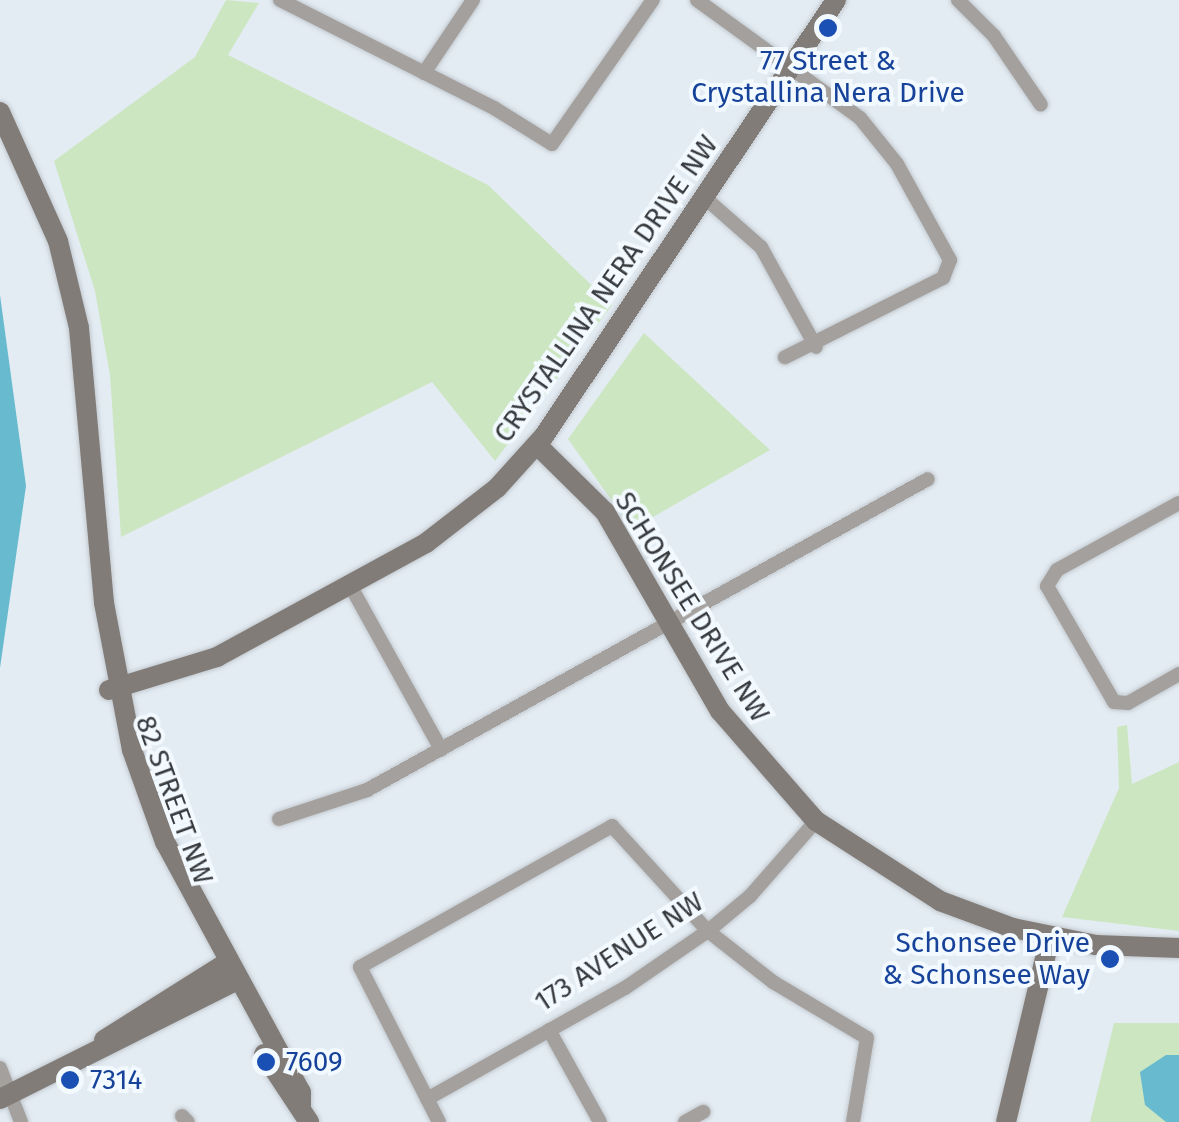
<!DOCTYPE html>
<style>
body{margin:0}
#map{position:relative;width:1179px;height:1122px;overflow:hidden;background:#e4ecf3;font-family:"Fira Sans",sans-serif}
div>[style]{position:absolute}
.green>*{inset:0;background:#cce6c2}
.water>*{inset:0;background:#68bace}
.roads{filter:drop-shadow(0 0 2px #c2c9cf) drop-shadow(0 0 2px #c2c9cf)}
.street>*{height:14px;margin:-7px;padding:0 7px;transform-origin:7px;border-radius:7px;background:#a3a09d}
.secondary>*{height:20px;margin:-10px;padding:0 10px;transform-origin:10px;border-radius:10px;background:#817c78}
.dots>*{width:28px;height:28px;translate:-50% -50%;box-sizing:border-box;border:5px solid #f2f9ff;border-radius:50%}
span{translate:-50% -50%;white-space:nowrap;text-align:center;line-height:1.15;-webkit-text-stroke:8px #f2f9ff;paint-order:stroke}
.transit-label{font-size:28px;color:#164399}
.right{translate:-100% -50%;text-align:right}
.left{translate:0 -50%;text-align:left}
.street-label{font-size:28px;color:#383b3e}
</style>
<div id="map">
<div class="green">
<i style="clip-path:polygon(226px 0,259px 3px,228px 55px,488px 185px,612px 305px,495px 461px,432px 382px,121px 537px,110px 375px,95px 291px,54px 161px,195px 57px)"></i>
<i style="clip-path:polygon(644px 333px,770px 450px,632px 529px,568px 439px)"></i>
<i style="clip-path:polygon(1127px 725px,1132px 784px,1179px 762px,1179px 931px,1062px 917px,1119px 788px,1117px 727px)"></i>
<i style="clip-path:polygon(1114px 1023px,1179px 1023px,1179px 1122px,1090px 1122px)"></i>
</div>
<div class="water">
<i style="clip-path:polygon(0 295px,26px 486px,0 668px)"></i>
<i style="clip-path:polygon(1166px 1055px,1179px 1055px,1179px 1122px,1166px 1122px,1145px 1105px,1140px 1072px)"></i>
</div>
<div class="roads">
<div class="street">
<i style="left:280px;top:0;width:240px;rotate:26.8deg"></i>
<i style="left:494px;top:108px;width:68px;rotate:31.8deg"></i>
<i style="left:552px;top:144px;width:176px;rotate:-55deg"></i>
<i style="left:697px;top:0;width:201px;rotate:35.9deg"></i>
<i style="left:860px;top:118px;width:59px;rotate:51.2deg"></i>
<i style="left:897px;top:164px;width:110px;rotate:61.1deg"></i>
<i style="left:950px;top:260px;width:19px;rotate:111deg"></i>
<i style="left:943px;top:278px;width:177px;rotate:153.4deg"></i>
<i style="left:958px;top:0;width:51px;rotate:45deg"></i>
<i style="left:994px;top:36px;width:83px;rotate:55.7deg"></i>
<i style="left:424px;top:73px;width:88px;rotate:-56.1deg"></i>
<i style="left:704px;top:197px;width:76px;rotate:41.3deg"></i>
<i style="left:761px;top:247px;width:114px;rotate:61.2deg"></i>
<i style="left:1179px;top:503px;width:139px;rotate:151.2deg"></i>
<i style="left:1057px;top:570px;width:19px;rotate:122deg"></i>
<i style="left:1047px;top:586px;width:134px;rotate:60deg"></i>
<i style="left:1114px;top:702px;width:14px;rotate:4deg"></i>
<i style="left:1128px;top:703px;width:59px;rotate:-29.6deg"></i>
<i style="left:350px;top:585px;width:188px;rotate:61deg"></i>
<i style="left:279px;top:819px;width:93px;rotate:-18.2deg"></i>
<i style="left:367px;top:790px;width:641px;rotate:-29deg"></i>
<i style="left:549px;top:1030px;width:105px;rotate:61deg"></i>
<i style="left:0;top:1068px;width:58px;rotate:68.7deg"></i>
<i style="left:427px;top:1099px;width:227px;rotate:-29.3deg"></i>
<i style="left:625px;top:988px;width:101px;rotate:-34.5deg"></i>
<i style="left:708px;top:931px;width:55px;rotate:-39.8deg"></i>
<i style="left:750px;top:896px;width:100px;rotate:-48.7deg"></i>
<i style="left:182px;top:1116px;width:8px;rotate:45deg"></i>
<i style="left:439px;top:1122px;width:174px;rotate:-117deg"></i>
<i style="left:360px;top:967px;width:289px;rotate:-29.2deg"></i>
<i style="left:612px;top:826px;width:142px;rotate:47.6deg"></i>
<i style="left:708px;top:931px;width:83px;rotate:38.1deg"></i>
<i style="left:773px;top:982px;width:109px;rotate:30.8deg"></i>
<i style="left:867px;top:1038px;width:85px;rotate:99.5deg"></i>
<i style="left:685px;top:1122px;width:21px;rotate:-29deg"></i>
</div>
<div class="secondary">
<i style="left:0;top:112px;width:141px;rotate:65.8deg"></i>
<i style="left:58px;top:241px;width:89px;rotate:76.4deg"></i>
<i style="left:79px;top:328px;width:276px;rotate:84.8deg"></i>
<i style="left:104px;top:603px;width:150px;rotate:79.2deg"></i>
<i style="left:132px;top:750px;width:98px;rotate:70.3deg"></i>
<i style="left:165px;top:842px;width:285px;rotate:61.5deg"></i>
<i style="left:301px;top:1092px;width:16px;rotate:90deg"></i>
<i style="left:537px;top:445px;width:95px;rotate:44.6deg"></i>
<i style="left:605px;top:512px;width:230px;rotate:60deg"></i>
<i style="left:720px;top:711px;width:146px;rotate:48.9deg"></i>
<i style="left:816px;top:821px;width:148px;rotate:32.8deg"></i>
<i style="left:940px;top:901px;width:78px;rotate:20.3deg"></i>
<i style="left:1013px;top:928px;width:85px;rotate:11.6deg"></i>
<i style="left:1096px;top:945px;width:83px;rotate:2.1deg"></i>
<i style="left:109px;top:690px;width:113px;rotate:-17deg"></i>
<i style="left:217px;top:657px;width:238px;rotate:-28.6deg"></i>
<i style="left:426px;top:543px;width:90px;rotate:-37.8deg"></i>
<i style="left:497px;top:488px;width:70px;rotate:-47.9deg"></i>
<i style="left:544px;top:436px;width:525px;rotate:-56.19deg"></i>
<i style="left:104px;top:1040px;width:146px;rotate:-32.2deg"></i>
<i style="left:264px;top:1054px;width:82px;rotate:56.5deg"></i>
<i style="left:0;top:1099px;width:266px;rotate:-26.6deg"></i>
<i style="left:1006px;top:1122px;width:189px;rotate:-76.6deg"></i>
</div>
</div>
<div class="dots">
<i style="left:828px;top:28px;background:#1a4fb4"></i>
<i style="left:1110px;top:959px;background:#1a4fb4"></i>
<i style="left:266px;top:1062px;background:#1a4fb4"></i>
<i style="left:70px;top:1080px;background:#1a4fb4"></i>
</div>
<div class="transit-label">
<span style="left:828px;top:77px">77 Street &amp;<br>Crystallina Nera Drive</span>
<span class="right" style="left:1090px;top:959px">Schonsee Drive<br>&amp; Schonsee Way</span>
<span class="left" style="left:286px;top:1062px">7609</span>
<span class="left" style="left:90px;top:1080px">7314</span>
</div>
<div class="street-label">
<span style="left:606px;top:289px;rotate:-55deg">CRYSTALLINA NERA DRIVE NW</span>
<span style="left:692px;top:607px;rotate:58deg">SCHONSEE DRIVE NW</span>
<span style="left:174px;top:800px;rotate:70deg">82 STREET NW</span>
<span style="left:619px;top:952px;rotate:-33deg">173 AVENUE NW</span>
</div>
</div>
